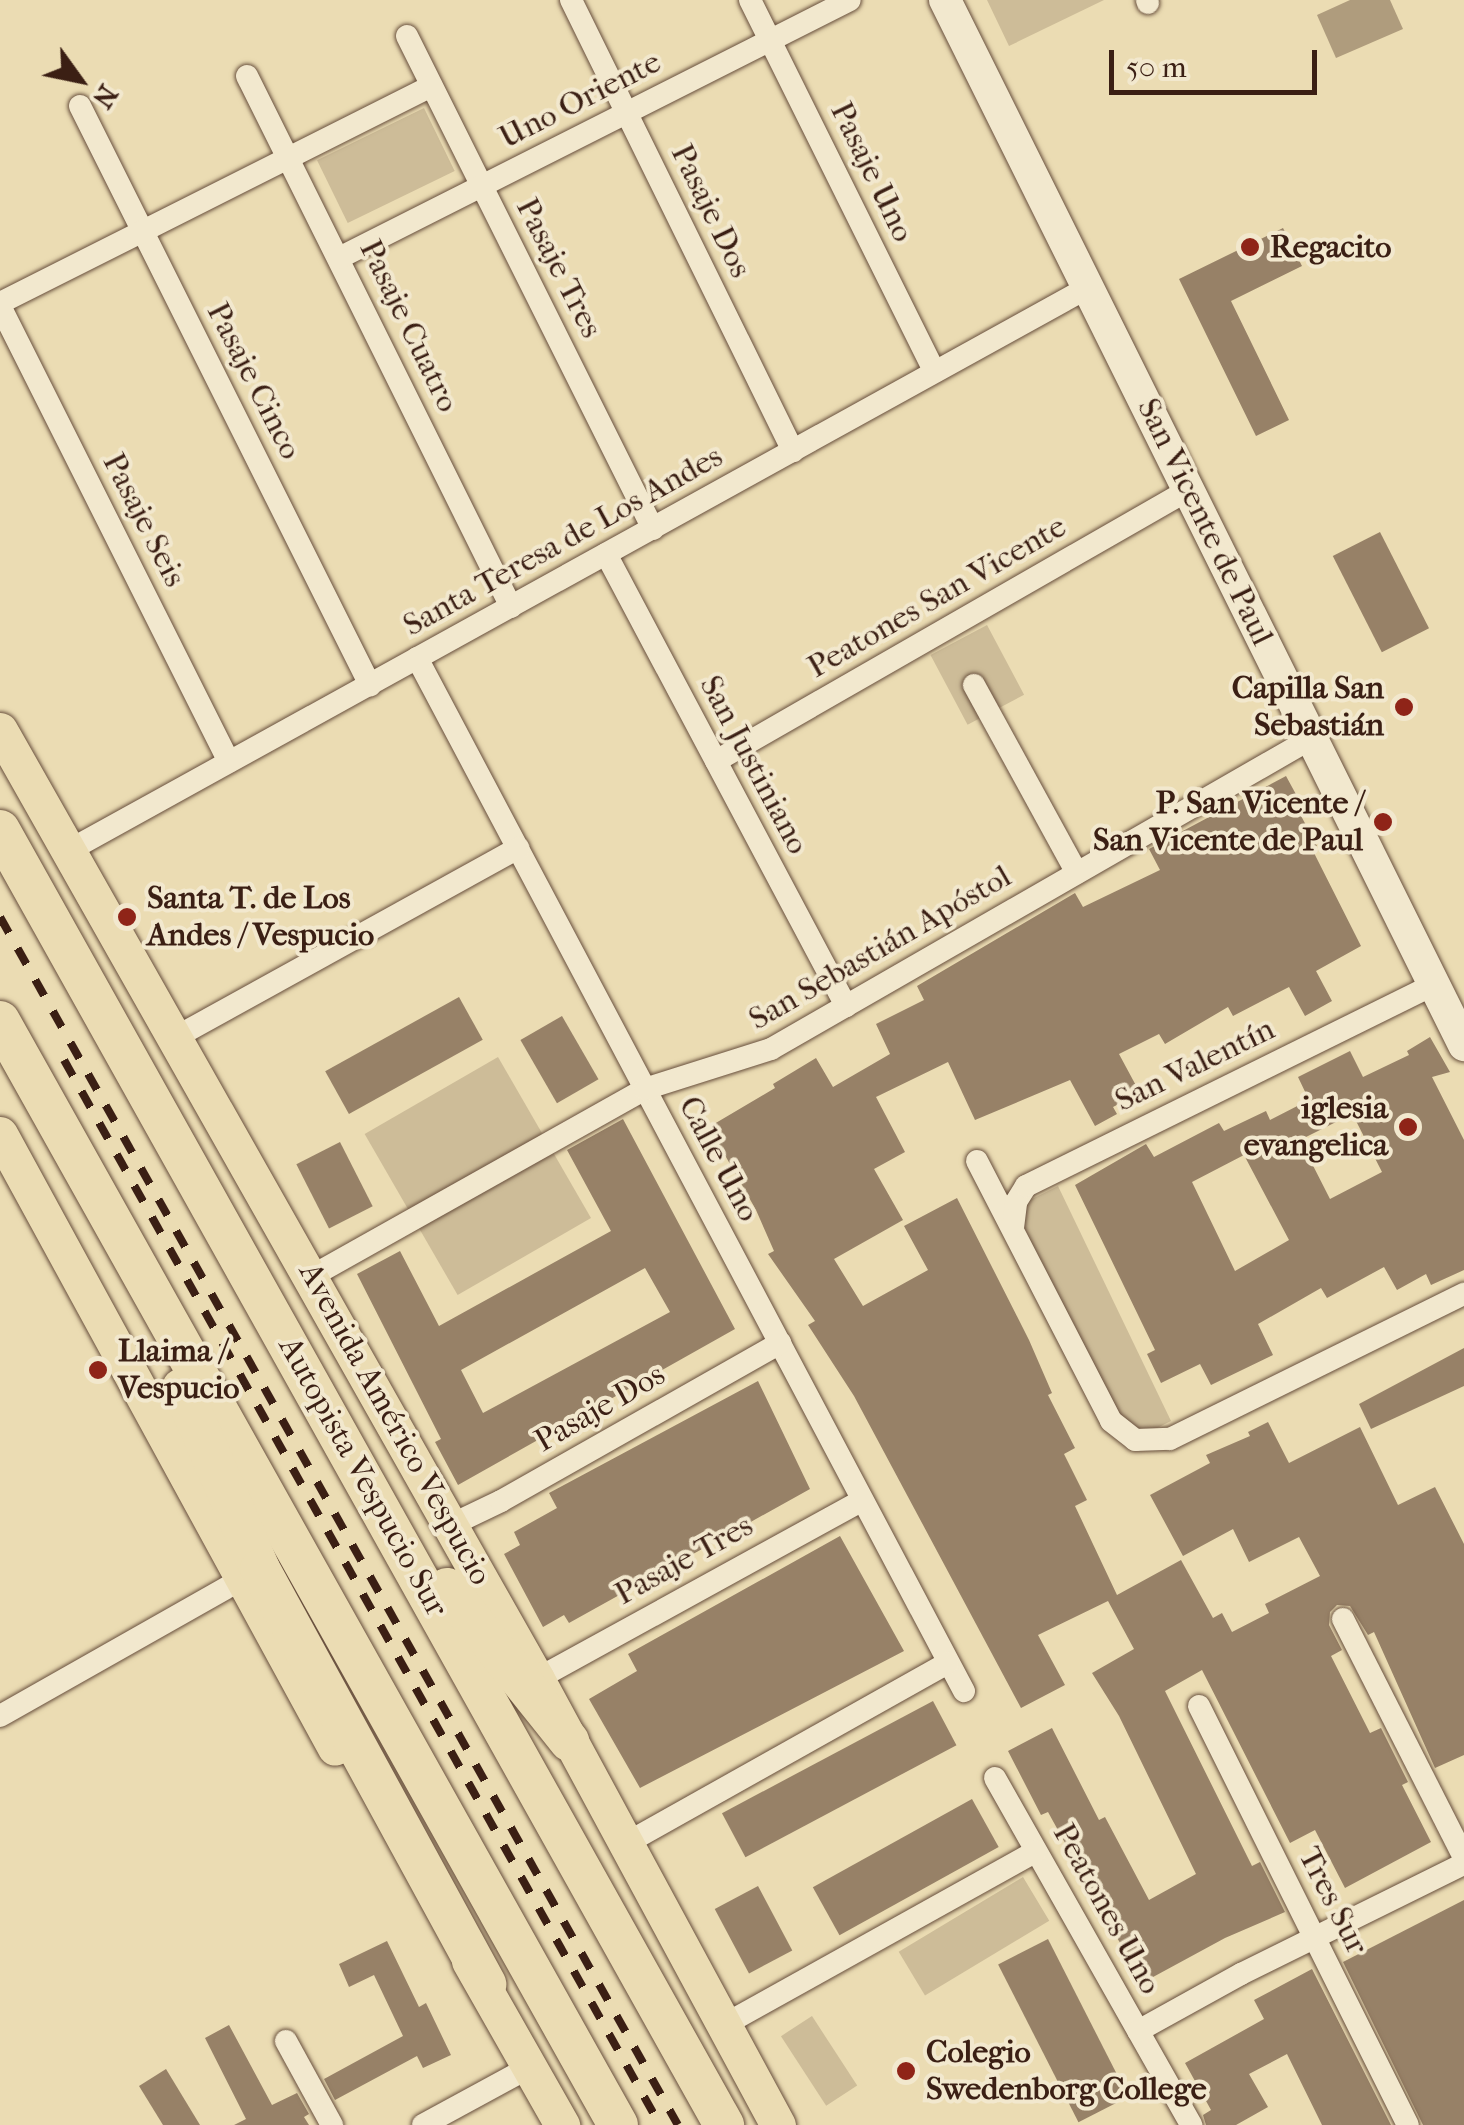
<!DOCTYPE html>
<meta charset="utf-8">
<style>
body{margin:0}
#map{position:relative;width:1464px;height:2125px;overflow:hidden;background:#ebdcb3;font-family:"IM FELL French Canon",serif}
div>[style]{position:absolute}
.green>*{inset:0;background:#cdbc98;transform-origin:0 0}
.water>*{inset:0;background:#af9c7d}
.building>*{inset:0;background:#978167;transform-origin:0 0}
.roads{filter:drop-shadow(0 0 2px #674e3c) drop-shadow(0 0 2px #674e3c)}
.street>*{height:22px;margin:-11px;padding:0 11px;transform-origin:11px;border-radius:11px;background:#f2e8ce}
.secondary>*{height:32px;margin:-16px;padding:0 16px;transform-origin:16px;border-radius:16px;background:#f2e8ce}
.primary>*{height:35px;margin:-17.5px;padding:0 17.5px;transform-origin:17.5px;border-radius:17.5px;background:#ebdcb3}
.highway>*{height:40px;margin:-20px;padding:0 20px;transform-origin:20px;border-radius:20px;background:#ebdcb3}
.rail>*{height:8px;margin-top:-4px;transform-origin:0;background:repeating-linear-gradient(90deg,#3b1f14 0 18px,transparent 0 36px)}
.dots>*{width:28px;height:28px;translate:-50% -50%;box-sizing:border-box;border:5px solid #f2e8ce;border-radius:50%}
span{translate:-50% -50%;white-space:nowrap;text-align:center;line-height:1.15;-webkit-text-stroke:8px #f2e8ce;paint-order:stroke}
.street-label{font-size:32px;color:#3b1f14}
.poi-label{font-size:32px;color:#3b1f14;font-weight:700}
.left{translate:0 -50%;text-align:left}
.right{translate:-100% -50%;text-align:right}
.north{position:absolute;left:30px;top:30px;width:100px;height:100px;-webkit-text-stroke:8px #f2e8ce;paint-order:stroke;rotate:123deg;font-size:28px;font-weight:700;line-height:40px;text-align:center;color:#3b1f14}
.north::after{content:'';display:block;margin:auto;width:35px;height:45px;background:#3b1f14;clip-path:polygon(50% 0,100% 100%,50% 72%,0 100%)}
.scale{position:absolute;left:1109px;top:50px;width:208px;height:45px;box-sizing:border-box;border:5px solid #3b1f14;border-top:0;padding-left:12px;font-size:30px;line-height:35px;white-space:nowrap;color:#3b1f14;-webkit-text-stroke:8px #f2e8ce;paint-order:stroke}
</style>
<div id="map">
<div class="green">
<i style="clip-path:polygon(987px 0,1104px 0,1009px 46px)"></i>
<i style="left:424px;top:108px;width:70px;height:119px;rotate:64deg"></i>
<i style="left:987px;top:625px;width:79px;height:64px;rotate:62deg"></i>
<i style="left:498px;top:1057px;width:186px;height:154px;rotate:60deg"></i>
<i style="clip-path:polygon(1058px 1186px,1171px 1421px,1149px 1432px,1128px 1430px,1021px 1229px,1028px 1201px)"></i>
<i style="left:1023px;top:1877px;width:51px;height:145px;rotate:59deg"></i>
<i style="left:812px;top:2016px;width:83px;height:37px;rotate:57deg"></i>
</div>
<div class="water">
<i style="clip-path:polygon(1350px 0,1390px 0,1403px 29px,1336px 58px,1317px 15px)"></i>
</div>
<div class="building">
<i style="clip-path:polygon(1283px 228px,1302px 266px,1231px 301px,1289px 420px,1256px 436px,1179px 279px)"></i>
<i style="left:1380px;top:532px;width:108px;height:53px;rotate:63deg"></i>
<i style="clip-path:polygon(1286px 776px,1304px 809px,1299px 812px,1317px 846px,1312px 849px,1361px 946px,1316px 971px,1332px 1001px,1305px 1016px,1289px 987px,1233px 1016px,1228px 1007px,1165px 1044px,1159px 1034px,1119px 1054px,1140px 1093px,1113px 1107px,1117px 1114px,1095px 1126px,1070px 1080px,975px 1120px,948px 1062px,876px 1097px,905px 1152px,874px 1169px,903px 1220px,834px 1259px,863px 1306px,928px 1270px,904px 1226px,957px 1198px,1029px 1340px,1052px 1393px,1048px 1395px,1075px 1448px,1064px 1454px,1087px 1500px,1075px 1506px,1117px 1595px,1181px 1560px,1213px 1618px,1222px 1613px,1232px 1632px,1269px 1613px,1265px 1604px,1320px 1576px,1299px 1537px,1249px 1562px,1233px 1529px,1183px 1556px,1150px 1495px,1210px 1463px,1206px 1455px,1250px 1436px,1248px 1432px,1268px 1422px,1289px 1463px,1360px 1427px,1398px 1505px,1435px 1487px,1464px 1544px,1464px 1755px,1435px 1768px,1374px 1632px,1368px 1635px,1350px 1606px,1337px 1605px,1330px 1612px,1329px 1625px,1342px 1650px,1331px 1656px,1370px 1733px,1381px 1728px,1408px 1782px,1402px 1785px,1431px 1842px,1345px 1888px,1315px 1830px,1290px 1843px,1202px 1670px,1165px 1691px,1252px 1866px,1260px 1862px,1285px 1912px,1225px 1938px,1142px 1983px,1048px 1812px,1041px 1815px,1008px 1751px,1052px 1728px,1099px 1820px,1105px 1817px,1149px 1900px,1196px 1874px,1119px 1716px,1092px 1673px,1134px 1649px,1108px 1601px,1038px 1635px,1065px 1685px,1021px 1708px,854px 1396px,808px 1325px,815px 1321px,768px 1254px,774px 1251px,756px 1210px,709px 1127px,775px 1088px,773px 1084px,816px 1058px,833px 1087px,890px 1054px,876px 1024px,924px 1000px,917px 986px,1075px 893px,1083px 907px,1160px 870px,1149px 849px)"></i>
<i style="left:459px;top:997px;width:49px;height:153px;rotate:61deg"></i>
<i style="left:562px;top:1016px;width:73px;height:48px;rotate:60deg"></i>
<i style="clip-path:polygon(evenodd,1430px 1037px,1450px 1072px,1432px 1077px,1464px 1140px,1464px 1270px,1431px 1285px,1426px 1274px,1397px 1290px,1384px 1267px,1327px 1298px,1321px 1288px,1258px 1324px,1273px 1355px,1211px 1385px,1200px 1364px,1161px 1383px,1147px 1354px,1155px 1350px,1075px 1185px,1146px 1144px,1154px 1157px,1219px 1123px,1224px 1131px,1266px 1111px,1270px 1120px,1309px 1100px,1298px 1077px,1350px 1051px,1363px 1077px,1409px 1055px,1407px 1051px,1430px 1037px,1348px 1116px,1354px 1117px,1382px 1172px,1330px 1199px,1300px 1140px,1348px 1116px,1430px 1037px,1244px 1155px,1289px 1240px,1235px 1271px,1192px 1182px,1244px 1155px)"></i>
<i style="clip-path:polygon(evenodd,623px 1119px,735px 1329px,458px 1485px,435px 1442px,441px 1439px,357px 1274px,400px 1251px,439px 1326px,611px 1231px,567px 1150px,623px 1119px,645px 1268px,670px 1312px,483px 1413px,461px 1370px,645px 1268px)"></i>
<i style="left:340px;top:1142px;width:72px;height:49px;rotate:63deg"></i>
<i style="clip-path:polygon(1464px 1348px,1464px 1386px,1371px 1429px,1359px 1404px)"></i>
<i style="clip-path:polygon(758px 1381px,810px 1489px,569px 1623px,564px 1615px,543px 1627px,504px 1554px,520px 1545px,514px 1532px,557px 1508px,549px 1493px)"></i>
<i style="clip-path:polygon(840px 1536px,904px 1651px,640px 1788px,589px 1699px,637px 1671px,628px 1654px)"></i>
<i style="left:933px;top:1701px;width:50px;height:239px;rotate:62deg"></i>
<i style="left:972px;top:1799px;width:55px;height:182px;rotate:61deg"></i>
<i style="left:758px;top:1886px;width:73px;height:49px;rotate:62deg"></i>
<i style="clip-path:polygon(1464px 1900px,1464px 2125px,1423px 2125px,1343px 1962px)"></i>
<i style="left:1048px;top:1939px;width:177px;height:56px;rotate:63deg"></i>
<i style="clip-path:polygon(387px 1941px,419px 2007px,426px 2003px,451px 2055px,423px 2068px,417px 2056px,335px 2100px,324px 2079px,403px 2036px,374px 1975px,349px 1987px,339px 1964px)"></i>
<i style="clip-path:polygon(1312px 1969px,1391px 2125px,1322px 2125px,1287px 2054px,1249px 2074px,1268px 2107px,1236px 2125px,1206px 2125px,1203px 2115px,1211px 2110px,1185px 2063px,1264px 2019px,1254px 2000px)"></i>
<i style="clip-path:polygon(229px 2025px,272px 2105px,297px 2093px,309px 2114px,304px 2117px,309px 2125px,234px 2125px,246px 2119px,205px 2038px)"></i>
<i style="clip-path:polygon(166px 2069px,200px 2125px,163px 2125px,139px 2086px)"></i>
</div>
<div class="roads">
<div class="street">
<i style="left:571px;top:0;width:503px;rotate:63.79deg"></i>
<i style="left:750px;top:0;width:415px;rotate:63.6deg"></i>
<i style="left:1147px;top:0;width:3px;rotate:72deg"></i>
<i style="left:407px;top:36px;width:551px;rotate:63.48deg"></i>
<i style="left:247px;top:76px;width:593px;rotate:63.56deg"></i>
<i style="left:80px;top:106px;width:648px;rotate:63.4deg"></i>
<i style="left:339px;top:258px;width:572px;rotate:-26.79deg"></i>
<i style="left:0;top:303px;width:483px;rotate:-26.7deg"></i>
<i style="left:0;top:306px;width:510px;rotate:63.33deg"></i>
<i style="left:606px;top:554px;width:512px;rotate:62.03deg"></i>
<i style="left:417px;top:658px;width:1169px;rotate:62.1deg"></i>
<i style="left:974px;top:685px;width:214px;rotate:61.3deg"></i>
<i style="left:716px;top:761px;width:546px;rotate:-29.85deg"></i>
<i style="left:68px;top:851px;width:1166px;rotate:-28.92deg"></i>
<i style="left:176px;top:1037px;width:391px;rotate:-28.9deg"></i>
<i style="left:977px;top:1161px;width:292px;rotate:62.7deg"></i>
<i style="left:1111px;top:1421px;width:31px;rotate:38deg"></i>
<i style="left:1135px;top:1440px;width:35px;rotate:-2deg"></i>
<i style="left:1170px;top:1439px;width:328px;rotate:-26.3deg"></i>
<i style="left:1013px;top:1228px;width:26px;rotate:-83deg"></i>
<i style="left:1016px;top:1202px;width:19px;rotate:-58deg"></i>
<i style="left:1026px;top:1186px;width:455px;rotate:-26.3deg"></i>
<i style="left:312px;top:1276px;width:382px;rotate:-29.3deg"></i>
<i style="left:645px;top:1089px;width:132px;rotate:-17.6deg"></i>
<i style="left:771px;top:1049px;width:624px;rotate:-29.89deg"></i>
<i style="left:451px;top:1525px;width:55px;rotate:-25.6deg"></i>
<i style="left:501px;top:1501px;width:321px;rotate:-29.5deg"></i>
<i style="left:1343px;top:1619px;width:268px;rotate:63.1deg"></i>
<i style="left:537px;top:1679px;width:371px;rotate:-28.8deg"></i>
<i style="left:1199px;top:1706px;width:468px;rotate:63.5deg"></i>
<i style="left:0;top:1716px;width:278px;rotate:-29.5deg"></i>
<i style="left:995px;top:1778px;width:399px;rotate:60.5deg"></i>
<i style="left:625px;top:1844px;width:370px;rotate:-29.3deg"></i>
<i style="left:722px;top:2026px;width:359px;rotate:-29.1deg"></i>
<i style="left:1138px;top:2031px;width:118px;rotate:-29deg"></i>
<i style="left:1241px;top:1974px;width:249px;rotate:-26.3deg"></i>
<i style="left:286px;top:2041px;width:96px;rotate:61.3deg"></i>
<i style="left:423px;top:2125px;width:122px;rotate:-28.5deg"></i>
</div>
<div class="secondary">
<i style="left:945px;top:0;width:1167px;rotate:63.59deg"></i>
</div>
<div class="primary">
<i style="left:0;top:730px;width:1090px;rotate:60.5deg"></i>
<i style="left:537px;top:1679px;width:507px;rotate:61.62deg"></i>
<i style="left:0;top:1134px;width:699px;rotate:61.38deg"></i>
<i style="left:469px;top:1961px;width:189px;rotate:60.4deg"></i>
</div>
<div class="highway">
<i style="left:0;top:830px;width:1484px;rotate:60.79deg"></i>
<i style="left:0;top:1021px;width:1265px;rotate:60.76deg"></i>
<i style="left:182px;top:1388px;width:197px;rotate:66.7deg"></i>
<i style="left:260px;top:1569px;width:473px;rotate:61.4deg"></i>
<i style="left:447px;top:1588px;width:196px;rotate:51.4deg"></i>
</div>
</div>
<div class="rail">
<i style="left:0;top:917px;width:1385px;rotate:60.7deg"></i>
<i style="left:64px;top:1060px;width:1220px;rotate:60.77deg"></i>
</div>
<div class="dots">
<i style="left:1250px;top:247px;background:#8f2418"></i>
<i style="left:1404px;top:707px;background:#8f2418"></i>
<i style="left:1383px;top:822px;background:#8f2418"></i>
<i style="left:127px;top:917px;background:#8f2418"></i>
<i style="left:1408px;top:1127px;background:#8f2418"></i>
<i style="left:98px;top:1370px;background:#8f2418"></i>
<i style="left:906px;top:2071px;background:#8f2418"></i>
</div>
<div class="street-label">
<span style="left:580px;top:100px;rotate:-27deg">Uno Oriente</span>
<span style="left:872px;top:172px;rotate:64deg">Pasaje Uno</span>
<span style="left:711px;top:211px;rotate:64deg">Pasaje Dos</span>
<span style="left:559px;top:268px;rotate:63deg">Pasaje Tres</span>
<span style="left:409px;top:326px;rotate:64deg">Pasaje Cuatro</span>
<span style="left:254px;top:381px;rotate:63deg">Pasaje Cinco</span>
<span style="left:144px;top:520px;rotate:63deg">Pasaje Seis</span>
<span style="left:1205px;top:522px;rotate:64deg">San Vicente de Paul</span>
<span style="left:563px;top:541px;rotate:-29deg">Santa Teresa de Los Andes</span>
<span style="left:937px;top:597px;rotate:-30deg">Peatones San Vicente</span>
<span style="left:754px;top:765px;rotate:62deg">San Justiniano</span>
<span style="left:880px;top:948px;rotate:-30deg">San Sebastián Apóstol</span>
<span style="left:1195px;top:1065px;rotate:-26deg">San Valentín</span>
<span style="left:719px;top:1159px;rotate:62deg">Calle Uno</span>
<span style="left:600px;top:1408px;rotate:-30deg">Pasaje Dos</span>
<span style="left:395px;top:1424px;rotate:61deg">Avenida Américo Vespucio</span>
<span style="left:363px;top:1477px;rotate:61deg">Autopista Vespucio Sur</span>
<span style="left:684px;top:1560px;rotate:-29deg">Pasaje Tres</span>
<span style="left:1333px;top:1901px;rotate:63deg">Tres Sur</span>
<span style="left:1107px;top:1909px;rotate:61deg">Peatones Uno</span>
</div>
<div class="poi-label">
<span class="left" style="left:1270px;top:247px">Regacito</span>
<span class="right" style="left:1384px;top:707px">Capilla San<br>Sebastián</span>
<span class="right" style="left:1363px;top:822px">P. San Vicente /<br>San Vicente de Paul</span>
<span class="left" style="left:147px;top:917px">Santa T. de Los<br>Andes / Vespucio</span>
<span class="right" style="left:1388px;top:1127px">iglesia<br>evangelica</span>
<span class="left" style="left:118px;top:1370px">Llaima /<br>Vespucio</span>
<span class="left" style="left:926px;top:2071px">Colegio<br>Swedenborg College</span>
</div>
<div class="north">N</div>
<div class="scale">50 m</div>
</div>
